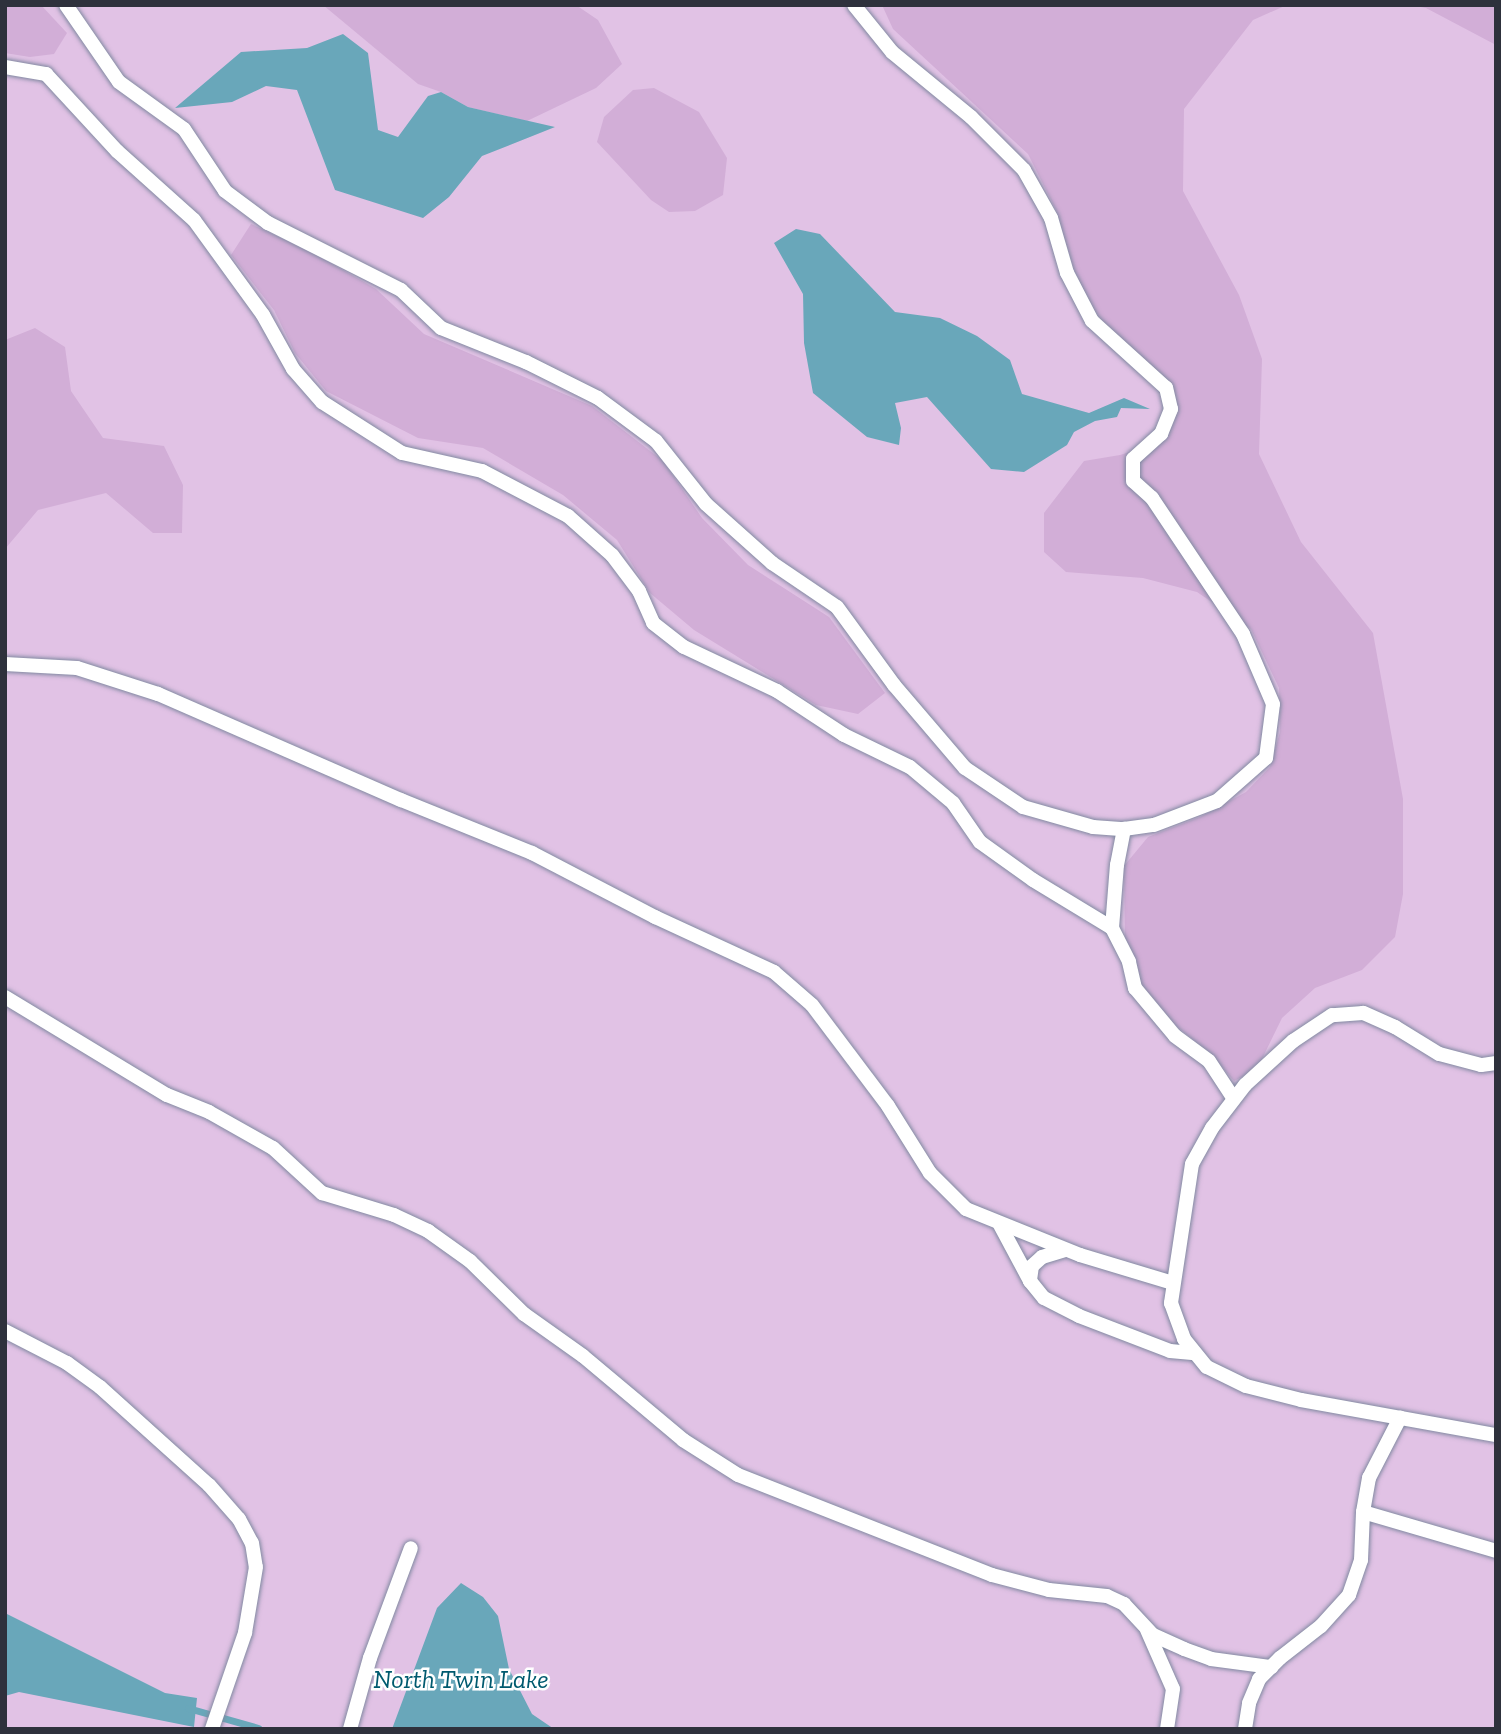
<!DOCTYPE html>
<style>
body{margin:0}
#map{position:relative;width:1501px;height:1734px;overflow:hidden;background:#eff3fe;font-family:"Zilla Slab",serif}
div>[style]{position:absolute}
.green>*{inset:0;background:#e1c2e5;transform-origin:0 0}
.forest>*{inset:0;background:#d2aed7}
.water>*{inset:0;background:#69a7ba}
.stream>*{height:7px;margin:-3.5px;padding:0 3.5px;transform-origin:3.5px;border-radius:3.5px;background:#69a7ba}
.roads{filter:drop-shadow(0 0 2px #8189a1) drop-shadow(0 0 2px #8189a1)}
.lane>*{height:14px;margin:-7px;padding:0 7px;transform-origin:7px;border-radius:7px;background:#fff}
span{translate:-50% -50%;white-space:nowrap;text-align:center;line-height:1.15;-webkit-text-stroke:5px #fff;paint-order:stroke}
.water-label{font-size:26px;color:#005a6f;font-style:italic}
.frame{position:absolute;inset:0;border:7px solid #2e313c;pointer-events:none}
</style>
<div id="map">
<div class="green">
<i style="left:5px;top:5px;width:1491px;height:1724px"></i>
</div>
<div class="forest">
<i style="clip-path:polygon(5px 5px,41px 5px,67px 33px,54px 54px,30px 57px,5px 53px)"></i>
<i style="clip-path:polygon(323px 5px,576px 5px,598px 20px,622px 64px,596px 88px,527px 121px,468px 107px,441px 92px,418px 84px)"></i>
<i style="clip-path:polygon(882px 5px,1287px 5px,1253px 20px,1184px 109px,1183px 191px,1239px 295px,1262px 359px,1259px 454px,1301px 542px,1373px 633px,1403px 799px,1403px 894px,1395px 937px,1362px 970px,1315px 988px,1282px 1018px,1257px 1069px,1234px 1081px,1211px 1054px,1175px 1025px,1138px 980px,1125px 946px,1124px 866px,1148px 837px,1200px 817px,1246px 792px,1270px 767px,1280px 732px,1279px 688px,1251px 629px,1197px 592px,1143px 578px,1066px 572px,1044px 552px,1044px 513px,1084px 461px,1120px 455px,1162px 442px,1173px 411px,1165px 378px,1109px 330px,1091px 306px,1074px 270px,1056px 210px,1028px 154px,893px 29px)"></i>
<i style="clip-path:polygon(1410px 5px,1496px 5px,1496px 45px,1426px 8px)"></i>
<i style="clip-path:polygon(654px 88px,699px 112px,727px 158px,723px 195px,695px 211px,669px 212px,651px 200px,597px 142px,604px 117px,633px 90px)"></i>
<i style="clip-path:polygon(251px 224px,313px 253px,376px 289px,424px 334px,592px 406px,663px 461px,702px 518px,748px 565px,829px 617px,885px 693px,858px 714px,816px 705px,694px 630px,650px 593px,617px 540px,563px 495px,483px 448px,418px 438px,326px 391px,295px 353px,274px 310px,231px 255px)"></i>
<i style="clip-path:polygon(35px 328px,65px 347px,71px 391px,103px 438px,164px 446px,183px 485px,182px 533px,153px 533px,106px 493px,38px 510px,5px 549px,5px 340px)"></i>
</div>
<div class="water">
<i style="clip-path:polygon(343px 34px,368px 53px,378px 130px,398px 137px,428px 96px,441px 92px,468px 107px,555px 127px,482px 156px,449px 197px,423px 218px,335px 190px,297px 90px,266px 86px,232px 102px,175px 108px,241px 52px,307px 48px)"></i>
<i style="clip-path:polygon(796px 229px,820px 234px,895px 312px,940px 318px,977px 336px,1010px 360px,1022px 394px,1089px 413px,1124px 398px,1150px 409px,1121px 408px,1117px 417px,1095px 421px,1074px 432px,1067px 445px,1024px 472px,991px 469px,927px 397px,895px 403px,901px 428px,899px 445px,867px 437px,813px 393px,804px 343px,803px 294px,774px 243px)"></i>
<i style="clip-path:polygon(461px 1583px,483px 1597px,498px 1616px,509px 1669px,532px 1714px,554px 1729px,392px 1729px,437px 1608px)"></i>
<i style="clip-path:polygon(5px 1613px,165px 1693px,197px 1698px,194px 1727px,19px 1692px,5px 1696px)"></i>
</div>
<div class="stream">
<i style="left:188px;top:1708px;width:73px;rotate:15.9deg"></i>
</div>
<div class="roads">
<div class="lane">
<i style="left:66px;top:5px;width:93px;rotate:55.5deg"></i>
<i style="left:119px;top:82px;width:80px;rotate:35.9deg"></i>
<i style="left:184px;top:129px;width:74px;rotate:56.5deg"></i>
<i style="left:225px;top:191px;width:54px;rotate:36.7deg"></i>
<i style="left:268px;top:223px;width:149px;rotate:26.7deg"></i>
<i style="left:401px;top:290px;width:55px;rotate:43.5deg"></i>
<i style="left:441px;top:328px;width:92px;rotate:21.8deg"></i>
<i style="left:526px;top:362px;width:80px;rotate:26.6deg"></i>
<i style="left:598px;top:398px;width:72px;rotate:36.6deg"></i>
<i style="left:656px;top:441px;width:80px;rotate:51.6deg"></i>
<i style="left:706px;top:504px;width:89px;rotate:41.8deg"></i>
<i style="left:772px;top:563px;width:78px;rotate:34.1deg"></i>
<i style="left:837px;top:607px;width:97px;rotate:53.8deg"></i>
<i style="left:894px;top:685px;width:109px;rotate:49.5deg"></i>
<i style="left:965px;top:768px;width:70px;rotate:33.9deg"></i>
<i style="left:1023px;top:807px;width:73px;rotate:15.9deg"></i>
<i style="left:1093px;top:827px;width:31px;rotate:4deg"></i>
<i style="left:1124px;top:829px;width:30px;rotate:-8deg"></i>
<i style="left:1154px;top:825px;width:67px;rotate:-20.9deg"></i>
<i style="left:1217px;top:801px;width:65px;rotate:-41.3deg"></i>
<i style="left:1266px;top:758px;width:54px;rotate:-82.6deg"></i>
<i style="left:1273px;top:704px;width:76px;rotate:-113.2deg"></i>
<i style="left:1243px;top:634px;width:164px;rotate:-123.8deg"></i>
<i style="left:1152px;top:498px;width:25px;rotate:-138deg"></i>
<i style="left:1133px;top:481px;width:22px;rotate:-90deg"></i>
<i style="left:1133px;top:459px;width:38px;rotate:-42deg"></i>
<i style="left:1161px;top:434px;width:27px;rotate:-68deg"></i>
<i style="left:1171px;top:409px;width:22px;rotate:-103deg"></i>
<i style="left:1166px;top:388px;width:100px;rotate:-137.8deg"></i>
<i style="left:1092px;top:321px;width:54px;rotate:-117.5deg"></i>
<i style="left:1067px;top:273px;width:57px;rotate:-106.2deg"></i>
<i style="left:1051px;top:218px;width:55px;rotate:-119.4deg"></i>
<i style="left:1024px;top:170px;width:75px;rotate:-135deg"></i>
<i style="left:971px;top:117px;width:102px;rotate:-140.6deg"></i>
<i style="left:892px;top:52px;width:60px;rotate:-129deg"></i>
<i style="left:5px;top:67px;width:42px;rotate:9.7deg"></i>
<i style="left:46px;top:74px;width:105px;rotate:47.3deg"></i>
<i style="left:117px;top:151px;width:103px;rotate:41.9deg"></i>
<i style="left:194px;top:220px;width:117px;rotate:54deg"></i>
<i style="left:263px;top:315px;width:62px;rotate:60.9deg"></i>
<i style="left:293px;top:369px;width:44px;rotate:48.7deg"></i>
<i style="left:322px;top:402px;width:95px;rotate:32.5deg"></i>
<i style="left:402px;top:453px;width:82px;rotate:12.7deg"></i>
<i style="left:482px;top:471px;width:97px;rotate:27.6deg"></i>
<i style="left:568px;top:516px;width:59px;rotate:41.6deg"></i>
<i style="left:612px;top:555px;width:45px;rotate:53.1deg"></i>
<i style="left:639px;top:591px;width:35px;rotate:66deg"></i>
<i style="left:653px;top:623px;width:39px;rotate:38deg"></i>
<i style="left:684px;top:647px;width:103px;rotate:25.3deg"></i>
<i style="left:777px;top:691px;width:80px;rotate:33.3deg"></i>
<i style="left:844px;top:735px;width:73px;rotate:25.9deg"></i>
<i style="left:910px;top:767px;width:56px;rotate:39.9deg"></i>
<i style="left:953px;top:803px;width:47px;rotate:55.3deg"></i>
<i style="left:980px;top:842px;width:65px;rotate:35.6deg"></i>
<i style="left:1033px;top:880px;width:92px;rotate:31.3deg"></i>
<i style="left:1112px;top:928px;width:38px;rotate:63deg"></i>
<i style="left:1129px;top:962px;width:27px;rotate:77deg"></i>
<i style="left:1135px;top:988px;width:62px;rotate:50.2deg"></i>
<i style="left:1175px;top:1036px;width:42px;rotate:36.3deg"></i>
<i style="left:1209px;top:1061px;width:45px;rotate:56.7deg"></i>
<i style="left:5px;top:664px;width:72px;rotate:3.2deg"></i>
<i style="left:77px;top:668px;width:85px;rotate:17.8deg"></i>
<i style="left:158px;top:694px;width:265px;rotate:23.6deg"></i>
<i style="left:401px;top:800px;width:141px;rotate:22deg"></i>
<i style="left:532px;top:853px;width:139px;rotate:27.5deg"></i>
<i style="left:655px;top:917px;width:131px;rotate:24.8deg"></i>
<i style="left:774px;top:972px;width:50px;rotate:41deg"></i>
<i style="left:812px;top:1005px;width:126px;rotate:53deg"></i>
<i style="left:888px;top:1106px;width:79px;rotate:57.9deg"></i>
<i style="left:930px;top:1173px;width:51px;rotate:45deg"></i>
<i style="left:966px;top:1209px;width:123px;rotate:22deg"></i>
<i style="left:1080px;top:1255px;width:97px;rotate:16.8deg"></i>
<i style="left:1112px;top:928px;width:63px;rotate:-85.5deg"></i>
<i style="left:1117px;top:865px;width:37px;rotate:-79deg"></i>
<i style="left:5px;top:997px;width:189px;rotate:31.2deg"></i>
<i style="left:167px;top:1095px;width:45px;rotate:22deg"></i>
<i style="left:209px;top:1112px;width:73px;rotate:29.4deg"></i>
<i style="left:273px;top:1148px;width:67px;rotate:42.6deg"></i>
<i style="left:322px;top:1193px;width:75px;rotate:17deg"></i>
<i style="left:394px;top:1215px;width:38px;rotate:25deg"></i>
<i style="left:428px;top:1231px;width:52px;rotate:35.5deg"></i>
<i style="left:470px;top:1261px;width:76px;rotate:44.5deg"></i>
<i style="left:524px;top:1314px;width:72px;rotate:35.4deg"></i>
<i style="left:583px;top:1356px;width:131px;rotate:40deg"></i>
<i style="left:683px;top:1440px;width:65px;rotate:32.5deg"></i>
<i style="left:738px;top:1475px;width:273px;rotate:21.5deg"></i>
<i style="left:992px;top:1575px;width:59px;rotate:14.7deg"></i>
<i style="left:1049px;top:1590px;width:58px;rotate:5.9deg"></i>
<i style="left:1107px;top:1596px;width:19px;rotate:25deg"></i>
<i style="left:1124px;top:1604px;width:42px;rotate:46.9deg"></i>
<i style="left:1153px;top:1635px;width:34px;rotate:24deg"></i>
<i style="left:1184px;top:1649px;width:29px;rotate:20deg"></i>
<i style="left:1211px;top:1659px;width:61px;rotate:7.6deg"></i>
<i style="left:1496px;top:1063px;width:15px;rotate:172deg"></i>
<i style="left:1481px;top:1065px;width:43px;rotate:-165.3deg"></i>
<i style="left:1439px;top:1054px;width:52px;rotate:-148.5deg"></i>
<i style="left:1395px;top:1027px;width:35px;rotate:-156deg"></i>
<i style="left:1363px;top:1013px;width:31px;rotate:176deg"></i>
<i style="left:1332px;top:1015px;width:47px;rotate:146.3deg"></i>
<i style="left:1293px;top:1041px;width:65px;rotate:137.5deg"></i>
<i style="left:1245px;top:1085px;width:54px;rotate:127.5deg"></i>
<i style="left:1212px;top:1128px;width:41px;rotate:119.1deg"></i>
<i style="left:1192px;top:1164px;width:141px;rotate:98.6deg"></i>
<i style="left:1171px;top:1303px;width:38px;rotate:70deg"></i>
<i style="left:1184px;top:1339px;width:36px;rotate:51deg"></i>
<i style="left:1207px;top:1367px;width:43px;rotate:26deg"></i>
<i style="left:1246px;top:1386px;width:57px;rotate:14.3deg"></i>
<i style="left:1301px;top:1400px;width:198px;rotate:10.2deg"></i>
<i style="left:1000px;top:1225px;width:64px;rotate:61.8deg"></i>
<i style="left:1065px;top:1250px;width:24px;rotate:163deg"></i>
<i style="left:1042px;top:1257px;width:13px;rotate:138deg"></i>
<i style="left:1032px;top:1266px;width:15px;rotate:98deg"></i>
<i style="left:1030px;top:1281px;width:22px;rotate:51deg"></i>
<i style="left:1044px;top:1298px;width:39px;rotate:27deg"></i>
<i style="left:1079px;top:1316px;width:97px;rotate:21deg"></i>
<i style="left:1170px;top:1351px;width:25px;rotate:5deg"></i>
<i style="left:5px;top:1331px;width:70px;rotate:27.3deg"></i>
<i style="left:67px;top:1363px;width:41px;rotate:36deg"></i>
<i style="left:100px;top:1387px;width:147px;rotate:42deg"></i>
<i style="left:209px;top:1485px;width:45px;rotate:48.6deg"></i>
<i style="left:239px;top:1519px;width:27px;rotate:62deg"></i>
<i style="left:252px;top:1543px;width:24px;rotate:81deg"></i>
<i style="left:256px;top:1567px;width:67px;rotate:99.5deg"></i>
<i style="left:245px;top:1633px;width:102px;rotate:109deg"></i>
<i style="left:1363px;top:1512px;width:139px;rotate:16.3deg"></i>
<i style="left:1147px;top:1630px;width:64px;rotate:66.2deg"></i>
<i style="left:1173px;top:1689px;width:40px;rotate:98.5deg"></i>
<i style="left:350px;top:1729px;width:74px;rotate:-74.3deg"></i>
<i style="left:370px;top:1658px;width:117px;rotate:-69.6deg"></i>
<i style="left:1245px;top:1729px;width:26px;rotate:-81deg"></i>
<i style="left:1249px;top:1703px;width:26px;rotate:-67deg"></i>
<i style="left:1259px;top:1679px;width:30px;rotate:-45deg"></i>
<i style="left:1280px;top:1658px;width:52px;rotate:-38deg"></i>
<i style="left:1321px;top:1626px;width:42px;rotate:-47.9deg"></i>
<i style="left:1349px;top:1595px;width:37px;rotate:-71deg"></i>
<i style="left:1361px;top:1560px;width:48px;rotate:-87.6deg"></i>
<i style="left:1363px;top:1512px;width:35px;rotate:-80deg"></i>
<i style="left:1369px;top:1478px;width:68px;rotate:-62.7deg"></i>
</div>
</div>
<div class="water-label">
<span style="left:461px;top:1680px">North Twin Lake</span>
</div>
<div class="frame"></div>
</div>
